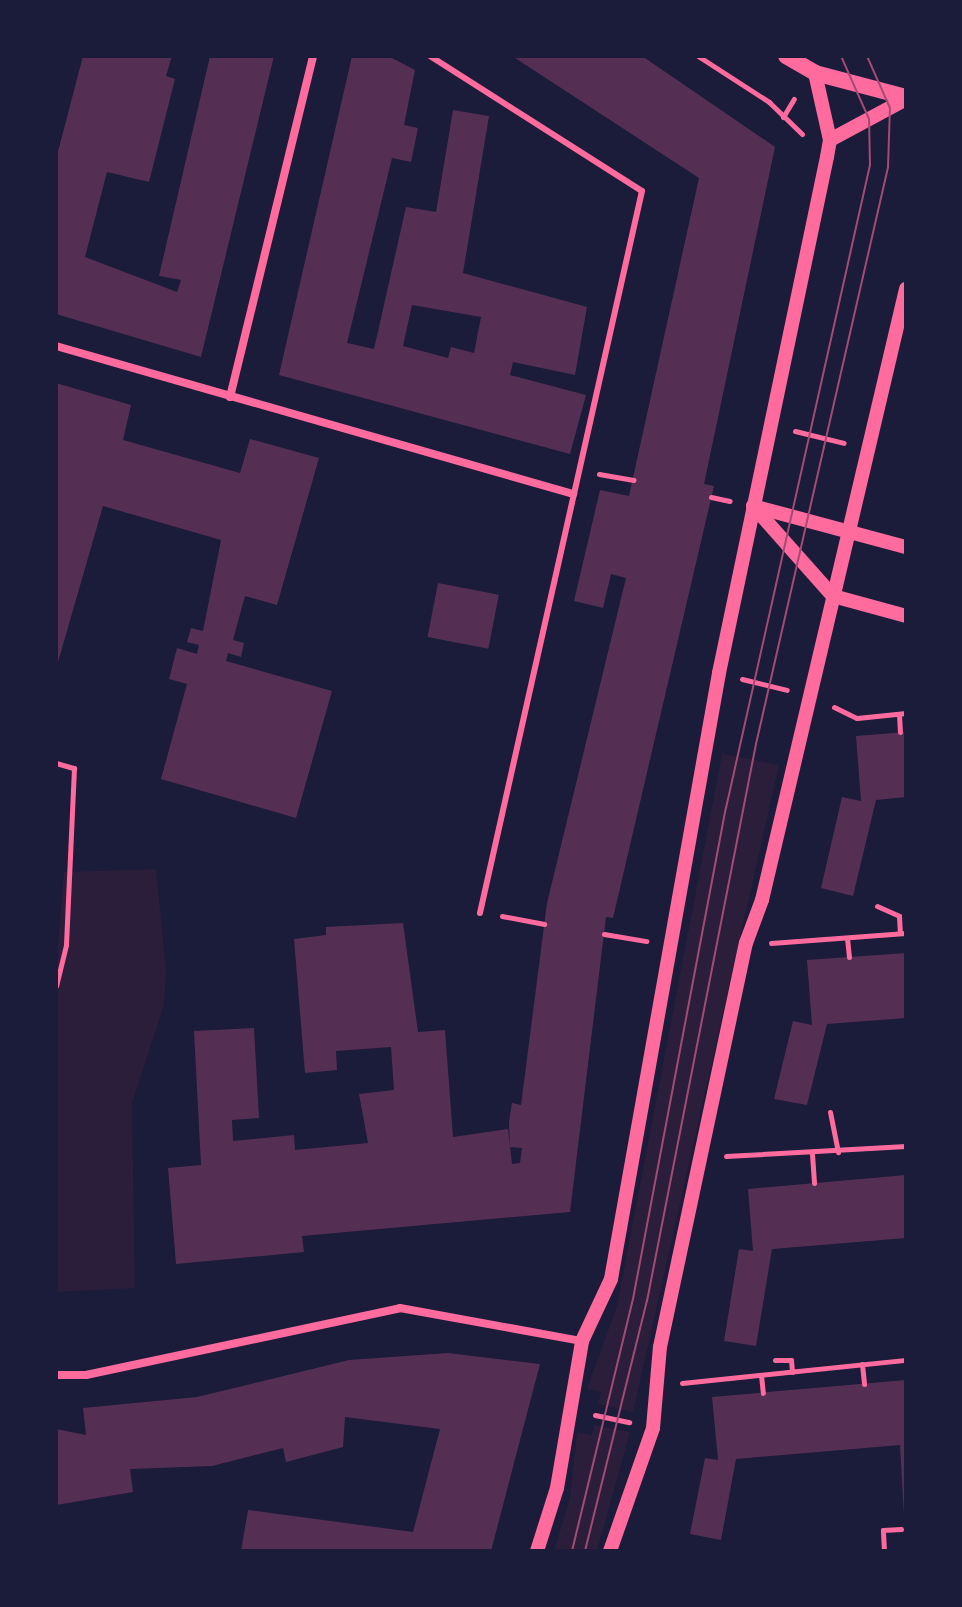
<!DOCTYPE html>
<style>
body{margin:0}
#map{position:relative;width:962px;height:1607px;overflow:hidden;background:#1b1b3a;font-family:"Roboto Serif",serif}
div>[style]{position:absolute}
.green>*{inset:0;background:#2a1e3b}
.building>*{inset:0;background:#542f53;transform-origin:0 0}
.path>*{height:5px;margin:-2.5px;padding:0 2.5px;transform-origin:2.5px;border-radius:2.5px;background:#ff6b9d}
.service>*{height:6px;margin:-3px;padding:0 3px;transform-origin:3px;border-radius:3px;background:#ff6b9d}
.minor>*{height:8px;margin:-4px;padding:0 4px;transform-origin:4px;border-radius:4px;background:#ff6b9d}
.tertiary>*{height:14px;margin:-7px;padding:0 7px;transform-origin:7px;border-radius:7px;background:#ff6b9d}
.secondary>*{height:16px;margin:-8px;padding:0 8px;transform-origin:8px;border-radius:8px;background:#ff6b9d}
.tram>*{height:2px;margin:-1px;padding:0 1px;transform-origin:1px;border-radius:1px;background:#a44b75}
span{translate:-50% -50%;white-space:nowrap;text-align:center;line-height:1.15;-webkit-text-stroke:8px #1b1b3a;paint-order:stroke}
.frame{position:absolute;inset:0;border:58px solid #1b1b3a;pointer-events:none}
</style>
<div id="map">
<div class="green">
<i style="clip-path:polygon(722px 754px,779px 765px,633px 1412px,598px 1404px,601px 1392px,587px 1389px,617px 1306px)"></i>
<i style="clip-path:polygon(156px 869px,166px 969px,164px 1005px,132px 1103px,135px 1288px,56px 1292px,56px 967px,64px 872px)"></i>
<i style="clip-path:polygon(594px 1425px,630px 1432px,597px 1551px,554px 1551px,570px 1498px,577px 1432px,592px 1435px)"></i>
</div>
<div class="building">
<i style="clip-path:polygon(83px 56px,172px 56px,166px 76px,175px 79px,149px 182px,107px 172px,85px 257px,177px 292px,181px 280px,159px 276px,210px 56px,274px 56px,201px 357px,56px 314px,56px 159px)"></i>
<i style="clip-path:polygon(evenodd,352px 56px,388px 56px,415px 70px,404px 125px,418px 128px,411px 162px,392px 158px,347px 343px,374px 349px,406px 207px,436px 212px,453px 110px,489px 116px,463px 273px,587px 307px,575px 375px,513px 362px,510px 375px,586px 395px,570px 454px,279px 375px,352px 56px,412px 305px,481px 317px,474px 353px,451px 347px,448px 358px,403px 346px,412px 305px)"></i>
<i style="clip-path:polygon(512px 56px,642px 56px,775px 147px,704px 484px,714px 486px,613px 918px,606px 917px,570px 1212px,302px 1236px,304px 1252px,176px 1264px,168px 1168px,201px 1165px,194px 1031px,254px 1028px,259px 1118px,232px 1120px,233px 1141px,294px 1135px,295px 1150px,368px 1143px,359px 1094px,394px 1090px,391px 1047px,336px 1051px,337px 1070px,305px 1073px,294px 939px,326px 935px,326px 927px,403px 923px,418px 1032px,445px 1030px,453px 1137px,508px 1129px,512px 1164px,520px 1163px,522px 1148px,510px 1147px,509px 1122px,512px 1103px,521px 1105px,547px 903px,626px 578px,611px 574px,603px 608px,574px 601px,600px 490px,629px 496px,699px 178px)"></i>
<i style="clip-path:polygon(56px 383px,131px 405px,123px 440px,240px 473px,250px 439px,319px 458px,277px 605px,245px 596px,233px 640px,244px 643px,241px 657px,228px 653px,226px 661px,332px 691px,296px 818px,161px 779px,187px 684px,169px 679px,177px 648px,197px 654px,199px 645px,187px 642px,191px 628px,203px 631px,221px 540px,103px 506px,56px 669px)"></i>
<i style="left:438px;top:583px;width:62px;height:55px;rotate:11deg"></i>
<i style="clip-path:polygon(906px 732px,906px 797px,876px 800px,853px 896px,821px 888px,842px 797px,861px 801px,856px 736px)"></i>
<i style="clip-path:polygon(906px 953px,906px 1018px,827px 1024px,807px 1105px,774px 1099px,793px 1021px,812px 1025px,807px 960px)"></i>
<i style="clip-path:polygon(906px 1175px,906px 1238px,772px 1249px,756px 1346px,724px 1341px,739px 1249px,753px 1251px,748px 1189px)"></i>
<i style="clip-path:polygon(448px 1353px,540px 1364px,491px 1551px,241px 1551px,248px 1510px,413px 1532px,440px 1429px,345px 1417px,343px 1447px,286px 1462px,283px 1448px,212px 1466px,130px 1469px,133px 1492px,56px 1505px,56px 1429px,86px 1435px,83px 1408px,197px 1397px,349px 1360px)"></i>
<i style="clip-path:polygon(906px 1380px,906px 1551px,900px 1445px,736px 1459px,721px 1540px,690px 1534px,705px 1458px,718px 1460px,712px 1397px)"></i>
</div>
<div class="path">
<i style="left:698px;top:56px;width:85px;rotate:32.9deg"></i>
<i style="left:769px;top:102px;width:46px;rotate:44.1deg"></i>
<i style="left:783px;top:117px;width:21px;rotate:-59deg"></i>
<i style="left:795px;top:431px;width:50px;rotate:13.8deg"></i>
<i style="left:599px;top:474px;width:35px;rotate:10deg"></i>
<i style="left:711px;top:497px;width:19px;rotate:12deg"></i>
<i style="left:742px;top:679px;width:46px;rotate:13.7deg"></i>
<i style="left:834px;top:707px;width:25px;rotate:26deg"></i>
<i style="left:857px;top:718px;width:49px;rotate:-5.8deg"></i>
<i style="left:899px;top:714px;width:18px;rotate:87deg"></i>
<i style="left:56px;top:763px;width:19px;rotate:16deg"></i>
<i style="left:74px;top:768px;width:177px;rotate:92.6deg"></i>
<i style="left:66px;top:945px;width:42px;rotate:103.7deg"></i>
<i style="left:877px;top:906px;width:24px;rotate:24deg"></i>
<i style="left:899px;top:916px;width:17px;rotate:87deg"></i>
<i style="left:502px;top:916px;width:43px;rotate:10.8deg"></i>
<i style="left:604px;top:934px;width:43px;rotate:9.5deg"></i>
<i style="left:847px;top:938px;width:19px;rotate:84deg"></i>
<i style="left:771px;top:943px;width:135px;rotate:-4.2deg"></i>
<i style="left:830px;top:1112px;width:41px;rotate:78.7deg"></i>
<i style="left:812px;top:1154px;width:29px;rotate:86deg"></i>
<i style="left:726px;top:1156px;width:180px;rotate:-3.2deg"></i>
<i style="left:775px;top:1360px;width:16px"></i>
<i style="left:791px;top:1360px;width:12px;rotate:85deg"></i>
<i style="left:862px;top:1364px;width:20px;rotate:84deg"></i>
<i style="left:761px;top:1375px;width:18px;rotate:84deg"></i>
<i style="left:682px;top:1383px;width:225px;rotate:-5.9deg"></i>
<i style="left:595px;top:1415px;width:35px;rotate:12deg"></i>
<i style="left:884px;top:1551px;width:21px;rotate:-93deg"></i>
<i style="left:883px;top:1530px;width:18px;rotate:-3deg"></i>
</div>
<div class="service">
<i style="left:430px;top:56px;width:251px;rotate:32.5deg"></i>
<i style="left:642px;top:191px;width:740px;rotate:102.65deg"></i>
</div>
<div class="minor">
<i style="left:56px;top:346px;width:538px;rotate:15.97deg"></i>
<i style="left:230px;top:397px;width:351px;rotate:-76.3deg"></i>
<i style="left:56px;top:1375px;width:30px"></i>
<i style="left:86px;top:1375px;width:321px;rotate:-12deg"></i>
<i style="left:400px;top:1308px;width:185px;rotate:10.3deg"></i>
</div>
<div class="tertiary">
<i style="left:830px;top:140px;width:86px;rotate:-28.3deg"></i>
<i style="left:753px;top:506px;width:120px;rotate:48.4deg"></i>
<i style="left:833px;top:596px;width:76px;rotate:15.3deg"></i>
<i style="left:753px;top:506px;width:158px;rotate:15deg"></i>
<i style="left:537px;top:1551px;width:66px;rotate:-72.4deg"></i>
<i style="left:557px;top:1488px;width:149px;rotate:-80.3deg"></i>
<i style="left:582px;top:1341px;width:68px;rotate:-64.9deg"></i>
<i style="left:611px;top:1279px;width:616px;rotate:-79.89deg"></i>
<i style="left:719px;top:673px;width:527px;rotate:-78.18deg"></i>
<i style="left:827px;top:157px;width:17px;rotate:-80deg"></i>
<i style="left:830px;top:140px;width:69px;rotate:-102.6deg"></i>
<i style="left:610px;top:1551px;width:130px;rotate:-70.7deg"></i>
<i style="left:653px;top:1428px;width:81px;rotate:-85.1deg"></i>
<i style="left:660px;top:1347px;width:413px;rotate:-78deg"></i>
<i style="left:746px;top:943px;width:46px;rotate:-69.6deg"></i>
<i style="left:762px;top:900px;width:628px;rotate:-76.74deg"></i>
</div>
<div class="secondary">
<i style="left:786px;top:56px;width:34px;rotate:30deg"></i>
<i style="left:815px;top:73px;width:94px;rotate:14.8deg"></i>
</div>
<div class="tram">
<i style="left:572px;top:1551px;width:259px;rotate:-76.4deg"></i>
<i style="left:633px;top:1299px;width:500px;rotate:-79.3deg"></i>
<i style="left:726px;top:808px;width:659px;rotate:-77.38deg"></i>
<i style="left:870px;top:165px;width:46px;rotate:-91.2deg"></i>
<i style="left:869px;top:119px;width:69px;rotate:-114deg"></i>
<i style="left:585px;top:1551px;width:258px;rotate:-76.1deg"></i>
<i style="left:647px;top:1301px;width:568px;rotate:-78.93deg"></i>
<i style="left:756px;top:744px;width:592px;rotate:-77.11deg"></i>
<i style="left:888px;top:167px;width:59px;rotate:-88.1deg"></i>
<i style="left:890px;top:108px;width:57px;rotate:-113.9deg"></i>
</div>
<div class="frame"></div>
</div>
